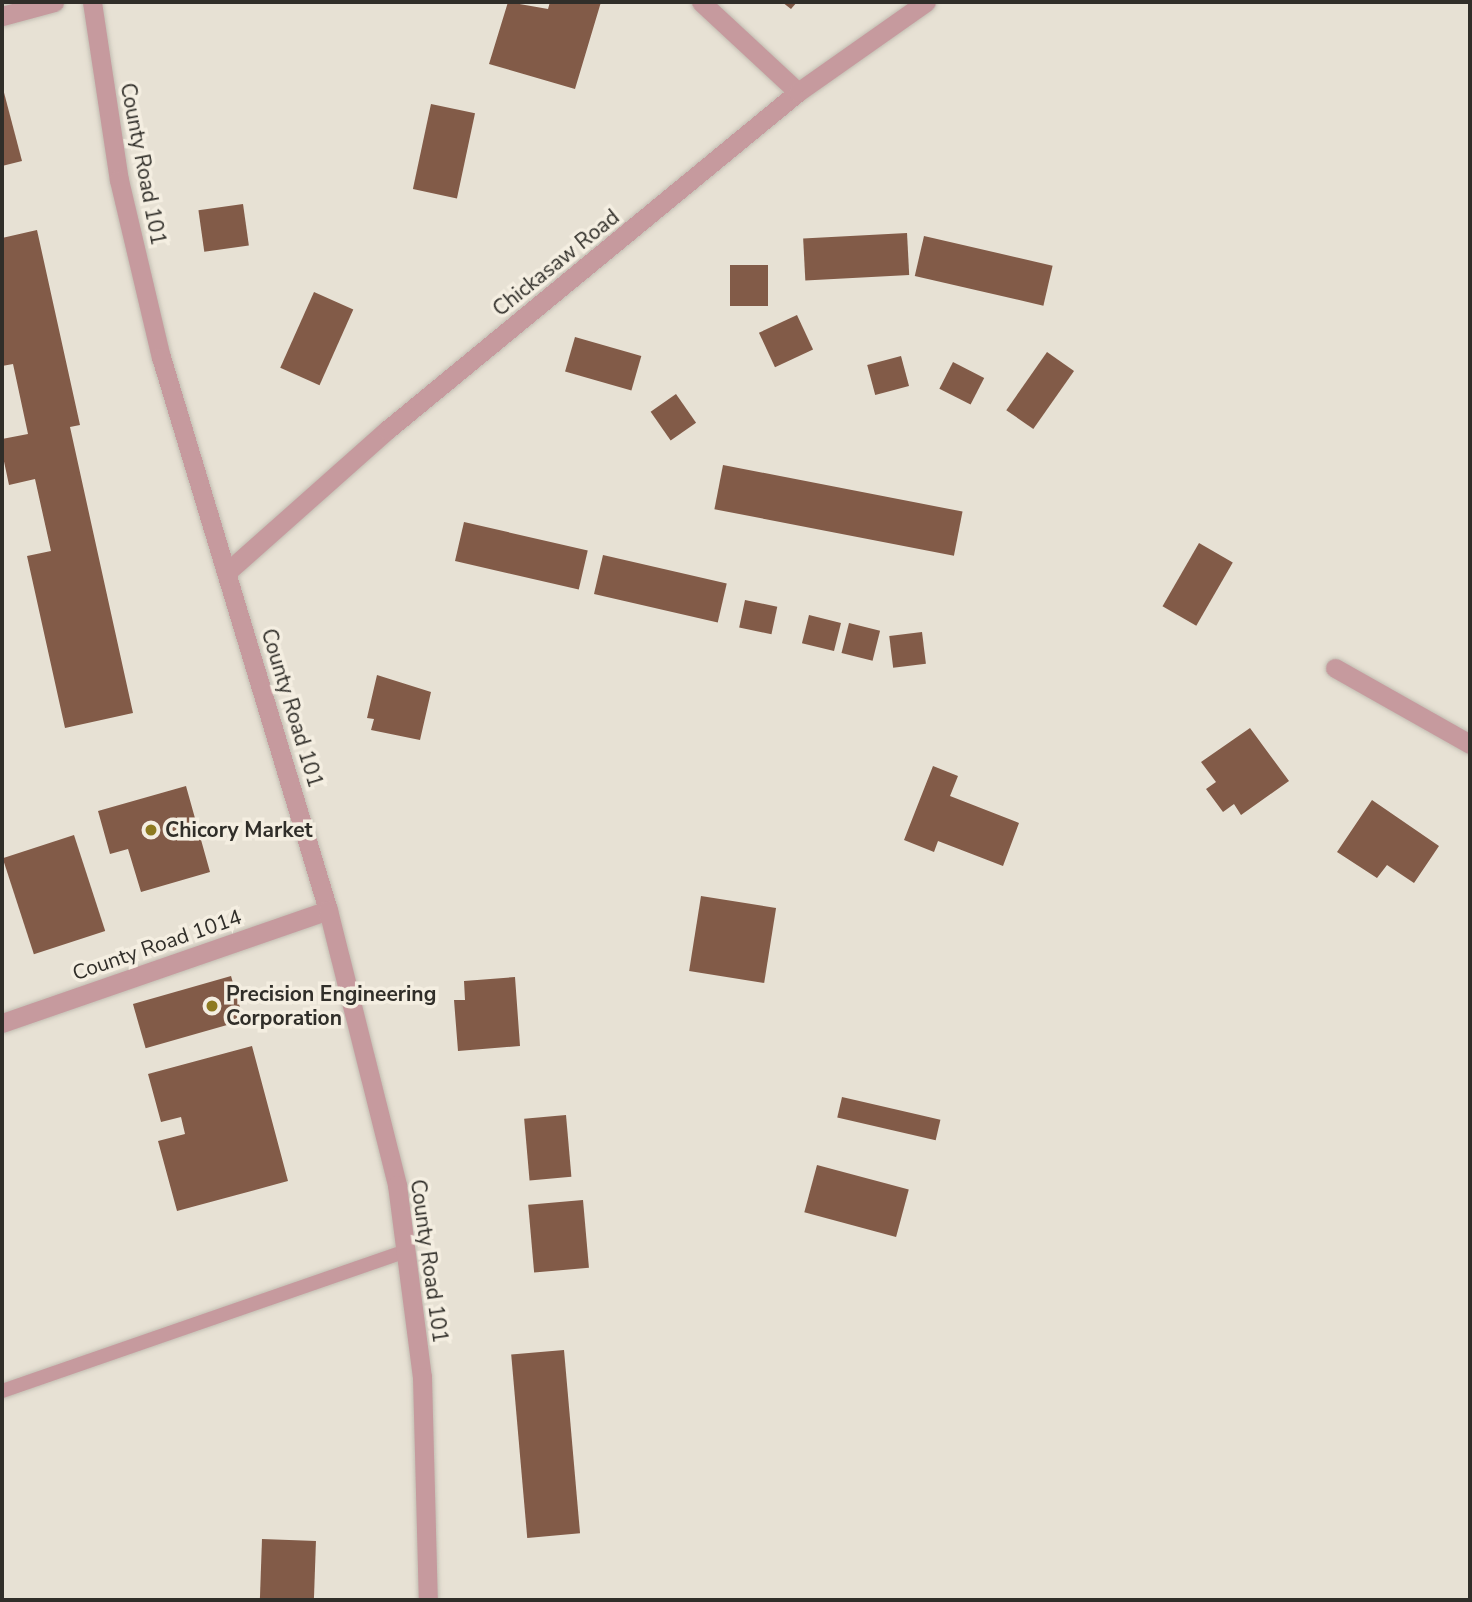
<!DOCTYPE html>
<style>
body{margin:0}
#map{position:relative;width:1472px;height:1602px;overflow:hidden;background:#e7e1d4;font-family:"Nunito Sans",sans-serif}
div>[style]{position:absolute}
.building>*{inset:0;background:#825b48;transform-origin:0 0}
.roads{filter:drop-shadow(0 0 2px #c2bdb2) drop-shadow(0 0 2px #c2bdb2)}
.service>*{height:14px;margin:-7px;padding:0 7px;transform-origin:7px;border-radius:7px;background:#c69a9e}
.minor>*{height:19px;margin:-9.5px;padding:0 9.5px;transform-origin:9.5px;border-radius:9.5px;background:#c69a9e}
.tertiary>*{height:19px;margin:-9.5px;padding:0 9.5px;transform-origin:9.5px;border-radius:9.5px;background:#c69a9e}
.dots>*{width:19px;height:19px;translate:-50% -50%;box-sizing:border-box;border:4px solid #f4eee1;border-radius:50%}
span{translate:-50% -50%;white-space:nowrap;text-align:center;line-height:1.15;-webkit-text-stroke:7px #f4eee1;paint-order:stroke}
.street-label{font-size:21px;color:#302e29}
.poi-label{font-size:21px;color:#302e29;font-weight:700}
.left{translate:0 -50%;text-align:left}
.frame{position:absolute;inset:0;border:4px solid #302e29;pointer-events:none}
</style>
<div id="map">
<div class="building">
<i style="clip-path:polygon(508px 2px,548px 9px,550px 2px,601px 2px,575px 89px,489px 64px)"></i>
<i style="clip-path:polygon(782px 2px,797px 2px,791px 9px)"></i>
<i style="clip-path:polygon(2px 85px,22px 161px,2px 166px)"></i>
<i style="left:431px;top:104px;width:45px;height:87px;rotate:12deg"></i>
<i style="left:243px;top:204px;width:42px;height:45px;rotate:82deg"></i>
<i style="clip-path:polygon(37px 230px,80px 425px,70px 427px,133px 713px,65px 728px,27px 556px,51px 551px,35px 479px,9px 485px,2px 452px,2px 439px,28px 434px,13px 364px,2px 366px,2px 238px)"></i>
<i style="left:907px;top:233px;width:42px;height:104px;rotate:87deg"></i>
<i style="left:924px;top:236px;width:132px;height:41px;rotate:13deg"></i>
<i style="left:730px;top:265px;width:38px;height:41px"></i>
<i style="left:314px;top:292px;width:43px;height:83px;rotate:24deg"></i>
<i style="left:797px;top:315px;width:38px;height:42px;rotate:65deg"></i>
<i style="left:575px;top:337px;width:69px;height:36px;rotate:16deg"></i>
<i style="left:1047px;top:352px;width:33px;height:71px;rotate:35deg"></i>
<i style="left:901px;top:356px;width:31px;height:35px;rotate:75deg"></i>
<i style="left:953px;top:362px;width:35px;height:30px;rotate:27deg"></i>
<i style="left:676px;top:394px;width:35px;height:31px;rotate:55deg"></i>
<i style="left:723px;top:465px;width:244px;height:45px;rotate:11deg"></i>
<i style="left:464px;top:522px;width:127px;height:40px;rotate:13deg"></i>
<i style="left:1199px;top:543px;width:39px;height:73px;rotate:30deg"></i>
<i style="left:603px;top:555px;width:127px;height:40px;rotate:13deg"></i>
<i style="left:745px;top:600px;width:33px;height:28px;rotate:12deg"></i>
<i style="left:809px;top:615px;width:33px;height:29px;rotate:14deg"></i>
<i style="left:849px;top:623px;width:32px;height:31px;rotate:14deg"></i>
<i style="left:922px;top:632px;width:32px;height:33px;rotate:83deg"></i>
<i style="clip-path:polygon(377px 675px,431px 692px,420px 740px,371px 730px,374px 719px,367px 718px)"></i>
<i style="clip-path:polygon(1250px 728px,1289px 781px,1241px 815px,1234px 804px,1223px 812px,1206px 789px,1216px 782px,1201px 762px)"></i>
<i style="clip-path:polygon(933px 766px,958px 776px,950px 796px,1019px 823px,1003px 866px,938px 841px,934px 852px,904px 840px)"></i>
<i style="clip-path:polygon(186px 786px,210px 872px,141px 892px,128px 849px,110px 854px,98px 811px)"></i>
<i style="clip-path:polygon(1372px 800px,1439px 846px,1414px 883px,1387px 865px,1377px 878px,1337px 852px)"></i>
<i style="left:74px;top:835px;width:101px;height:75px;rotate:72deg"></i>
<i style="left:701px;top:896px;width:76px;height:76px;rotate:9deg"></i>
<i style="left:231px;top:976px;width:46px;height:102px;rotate:74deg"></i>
<i style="clip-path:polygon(515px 977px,520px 1046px,458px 1051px,454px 1000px,465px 1000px,464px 981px)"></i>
<i style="clip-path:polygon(252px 1046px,288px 1181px,177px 1211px,158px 1141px,185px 1134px,181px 1117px,161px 1122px,148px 1074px)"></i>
<i style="left:842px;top:1097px;width:101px;height:21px;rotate:13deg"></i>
<i style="left:566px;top:1115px;width:62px;height:42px;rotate:85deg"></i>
<i style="left:817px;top:1165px;width:95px;height:49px;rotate:15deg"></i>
<i style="left:583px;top:1200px;width:68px;height:55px;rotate:85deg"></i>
<i style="left:564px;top:1350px;width:184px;height:53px;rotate:85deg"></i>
<i style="left:262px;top:1539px;width:54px;height:61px;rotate:2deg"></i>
</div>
<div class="roads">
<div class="service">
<i style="left:2px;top:1391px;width:428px;rotate:-19.1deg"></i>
</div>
<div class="minor">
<i style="left:701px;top:2px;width:132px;rotate:42.9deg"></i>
<i style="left:227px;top:572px;width:214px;rotate:-41.6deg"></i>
<i style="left:387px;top:430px;width:532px;rotate:-39.43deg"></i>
<i style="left:798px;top:92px;width:156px;rotate:-35.1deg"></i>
<i style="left:1335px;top:668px;width:155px;rotate:29.4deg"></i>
<i style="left:2px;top:1023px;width:345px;rotate:-19.1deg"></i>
</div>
<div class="tertiary">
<i style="left:92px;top:2px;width:180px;rotate:81.4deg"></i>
<i style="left:119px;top:180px;width:182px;rotate:76.7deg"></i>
<i style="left:161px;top:357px;width:578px;rotate:73.2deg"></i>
<i style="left:328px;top:910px;width:284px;rotate:75.9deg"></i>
<i style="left:397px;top:1185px;width:194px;rotate:82.6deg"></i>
<i style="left:422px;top:1377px;width:223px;rotate:88.5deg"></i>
<i style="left:2px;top:16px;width:54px;rotate:-15.1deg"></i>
</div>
</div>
<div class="dots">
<i style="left:151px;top:830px;background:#8d7a20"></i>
<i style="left:212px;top:1006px;background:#8d7a20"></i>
</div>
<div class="street-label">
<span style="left:143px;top:164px;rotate:79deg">County Road 101</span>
<span style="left:556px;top:263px;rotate:-39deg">Chickasaw Road</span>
<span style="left:292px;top:708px;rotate:73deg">County Road 101</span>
<span style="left:157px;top:945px;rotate:-19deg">County Road 1014</span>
<span style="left:429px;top:1261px;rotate:82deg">County Road 101</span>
</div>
<div class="poi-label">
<span class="left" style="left:165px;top:830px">Chicory Market</span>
<span class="left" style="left:226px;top:1006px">Precision Engineering<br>Corporation</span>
</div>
<div class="frame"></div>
</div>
